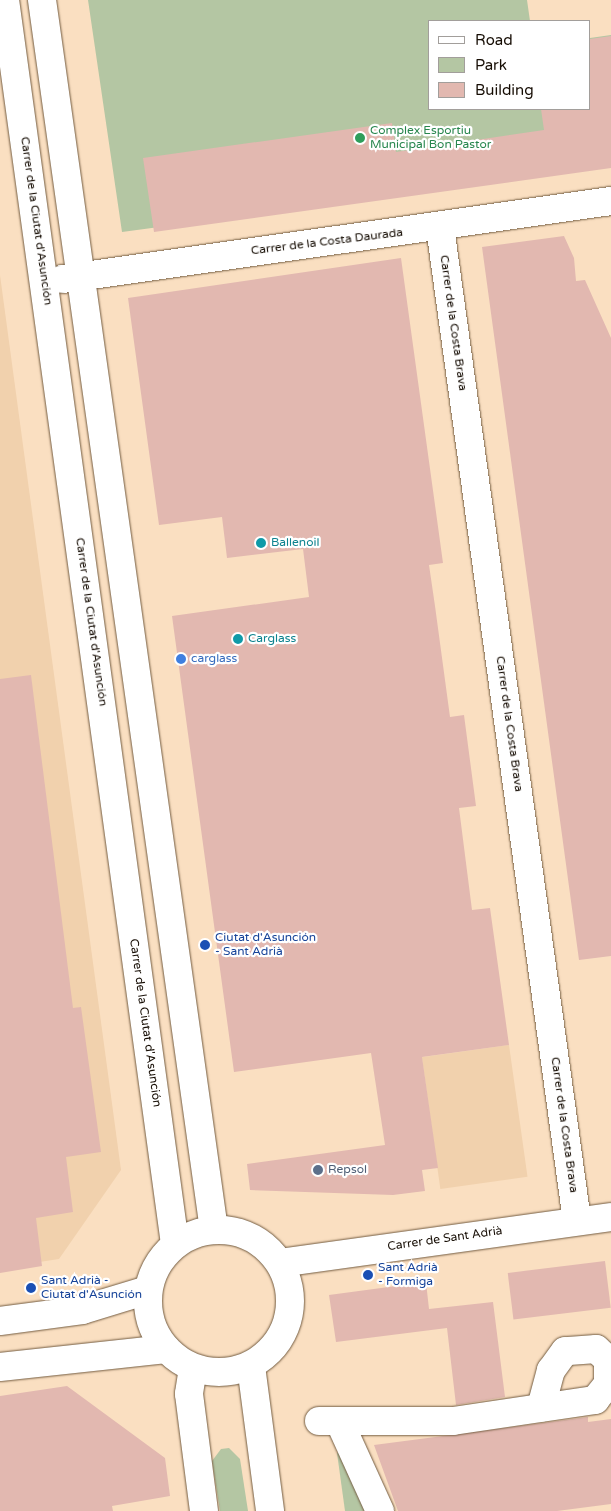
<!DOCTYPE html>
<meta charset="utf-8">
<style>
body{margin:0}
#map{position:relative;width:611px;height:1511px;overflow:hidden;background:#fadfc1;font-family:"Varela Round",sans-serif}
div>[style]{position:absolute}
.built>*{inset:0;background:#f1d1ad;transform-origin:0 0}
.green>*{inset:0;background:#b4c6a3}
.building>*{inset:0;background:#e2b8b0;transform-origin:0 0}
.roads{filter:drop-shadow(0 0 1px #735c41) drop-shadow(0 0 1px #735c41)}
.minor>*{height:28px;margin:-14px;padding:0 14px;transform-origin:14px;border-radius:14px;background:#fff}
.minor>.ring{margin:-14px;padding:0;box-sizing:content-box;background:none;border:28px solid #fff;border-radius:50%}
.dots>*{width:14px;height:14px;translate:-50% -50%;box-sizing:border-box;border:2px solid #fff;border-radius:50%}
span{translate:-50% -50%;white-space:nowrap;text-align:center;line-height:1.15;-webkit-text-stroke:4.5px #fff;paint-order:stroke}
.leisure-label{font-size:12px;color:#27864d}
.left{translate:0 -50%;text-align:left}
.street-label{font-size:12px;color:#160d04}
.culture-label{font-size:12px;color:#0d838f}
.shop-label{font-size:12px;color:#366cbe}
.transit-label{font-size:12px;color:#164399}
.service-label{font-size:12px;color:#4e5e75}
.legend{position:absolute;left:428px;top:20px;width:162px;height:90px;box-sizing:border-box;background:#fff;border:1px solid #a29e9b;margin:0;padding:6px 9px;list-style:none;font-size:15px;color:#160d04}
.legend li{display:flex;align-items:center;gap:10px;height:25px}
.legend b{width:25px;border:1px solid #a29e9b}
</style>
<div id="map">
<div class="built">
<i style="clip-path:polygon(0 275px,121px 1170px,59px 1259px,0 1268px)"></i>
<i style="left:509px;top:1045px;width:133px;height:88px;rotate:82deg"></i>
</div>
<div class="green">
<i style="clip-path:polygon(88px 0,527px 0,530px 21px,430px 21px,430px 109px,590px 109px,590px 38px,611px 35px,611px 166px,122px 232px)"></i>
<i style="clip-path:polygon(229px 1448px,240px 1459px,248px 1511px,220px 1511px,212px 1461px,221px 1449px)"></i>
<i style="clip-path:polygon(342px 1452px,366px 1511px,345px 1511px,337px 1453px)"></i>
</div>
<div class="building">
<i style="clip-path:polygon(611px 36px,611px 168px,154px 232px,143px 158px,392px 123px,396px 152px,544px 130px,541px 109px,590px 109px,590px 39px)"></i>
<i style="clip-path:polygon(564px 236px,574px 258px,576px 281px,585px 280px,611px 338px,611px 956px,579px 960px,482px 247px)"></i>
<i style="clip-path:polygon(401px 258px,443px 563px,429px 565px,435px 606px,450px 717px,464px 715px,476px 806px,459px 808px,472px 910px,490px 908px,509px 1045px,422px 1057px,438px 1168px,422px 1170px,425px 1191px,393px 1195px,250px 1190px,247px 1164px,385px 1145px,371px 1053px,234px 1072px,172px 616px,309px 597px,303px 549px,227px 558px,222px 517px,159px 525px,128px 298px)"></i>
<i style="clip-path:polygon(31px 675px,73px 1008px,81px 1007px,101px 1152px,66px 1157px,73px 1212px,36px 1218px,42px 1266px,0 1273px,0 679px)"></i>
<i style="left:605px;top:1261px;width:47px;height:98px;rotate:83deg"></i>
<i style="clip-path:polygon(426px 1282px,429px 1309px,493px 1302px,505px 1397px,456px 1405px,447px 1328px,336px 1342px,329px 1295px)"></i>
<i style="clip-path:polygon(67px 1386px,165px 1458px,170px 1496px,112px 1506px,113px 1511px,0 1511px,0 1396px)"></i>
<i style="clip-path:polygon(588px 1417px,588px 1422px,611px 1419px,611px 1504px,557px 1511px,398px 1511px,374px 1445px)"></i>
</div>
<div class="roads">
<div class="minor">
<i style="left:5px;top:0;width:1256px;rotate:82.22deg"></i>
<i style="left:42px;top:0;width:1242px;rotate:82.04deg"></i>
<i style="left:440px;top:227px;width:1003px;rotate:82.15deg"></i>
<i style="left:63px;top:279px;width:554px;rotate:-8.1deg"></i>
<i class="ring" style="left:148px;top:1230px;width:114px;height:114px"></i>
<i style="left:280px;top:1263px;width:334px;rotate:-7.9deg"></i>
<i style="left:0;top:1321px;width:83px;rotate:-7.6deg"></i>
<i style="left:82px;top:1310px;width:69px;rotate:-16.9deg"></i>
<i style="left:251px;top:1366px;width:146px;rotate:82.5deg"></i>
<i style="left:0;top:1367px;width:167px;rotate:-6.2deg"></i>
<i style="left:193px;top:1368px;width:26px;rotate:99deg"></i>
<i style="left:189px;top:1394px;width:118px;rotate:82.7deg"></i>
<i style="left:319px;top:1421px;width:134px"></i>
<i style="left:453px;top:1421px;width:144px;rotate:-8.4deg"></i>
<i style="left:595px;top:1400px;width:21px;rotate:-51deg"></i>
<i style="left:608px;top:1384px;width:24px;rotate:-90deg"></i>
<i style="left:608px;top:1360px;width:16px;rotate:-137deg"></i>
<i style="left:596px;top:1349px;width:31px;rotate:176deg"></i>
<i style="left:565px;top:1351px;width:24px;rotate:126deg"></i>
<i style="left:551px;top:1370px;width:39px;rotate:105deg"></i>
<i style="left:340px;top:1423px;width:97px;rotate:65.6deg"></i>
</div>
</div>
<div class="dots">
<i style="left:360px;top:138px;background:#2e9e5b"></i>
<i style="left:261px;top:543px;background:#0f9aa8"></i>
<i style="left:238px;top:639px;background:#0f9aa8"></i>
<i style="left:181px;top:659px;background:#3f7fe0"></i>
<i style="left:205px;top:945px;background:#1a4fb4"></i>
<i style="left:318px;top:1170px;background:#5c6f8a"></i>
<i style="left:368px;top:1275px;background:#1a4fb4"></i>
<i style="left:31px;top:1288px;background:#1a4fb4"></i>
</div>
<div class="leisure-label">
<span class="left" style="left:370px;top:138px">Complex Esportiu<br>Municipal Bon Pastor</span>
</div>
<div class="street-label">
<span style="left:36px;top:221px;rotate:82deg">Carrer de la Ciutat d'Asunción</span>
<span style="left:327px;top:242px;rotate:-7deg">Carrer de la Costa Daurada</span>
<span style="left:453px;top:323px;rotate:82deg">Carrer de la Costa Brava</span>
<span style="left:91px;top:622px;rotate:82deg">Carrer de la Ciutat d'Asunción</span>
<span style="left:509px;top:724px;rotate:82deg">Carrer de la Costa Brava</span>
<span style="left:145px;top:1023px;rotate:82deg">Carrer de la Ciutat d'Asunción</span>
<span style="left:564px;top:1125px;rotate:82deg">Carrer de la Costa Brava</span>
<span style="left:445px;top:1239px;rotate:-8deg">Carrer de Sant Adrià</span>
</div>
<div class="culture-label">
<span class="left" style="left:271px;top:543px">Ballenoil</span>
<span class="left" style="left:248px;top:639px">Carglass</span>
</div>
<div class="shop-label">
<span class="left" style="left:191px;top:659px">carglass</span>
</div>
<div class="transit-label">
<span class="left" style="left:215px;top:945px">Ciutat d'Asunción<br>- Sant Adrià</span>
<span class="left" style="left:378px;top:1275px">Sant Adrià<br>- Formiga</span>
<span class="left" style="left:41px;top:1288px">Sant Adrià -<br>Ciutat d'Asunción</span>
</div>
<div class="service-label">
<span class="left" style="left:328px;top:1170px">Repsol</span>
</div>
<ul class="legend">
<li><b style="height:6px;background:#fff"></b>Road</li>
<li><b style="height:14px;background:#b4c6a3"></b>Park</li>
<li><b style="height:14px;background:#e2b8b0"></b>Building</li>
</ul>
</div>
